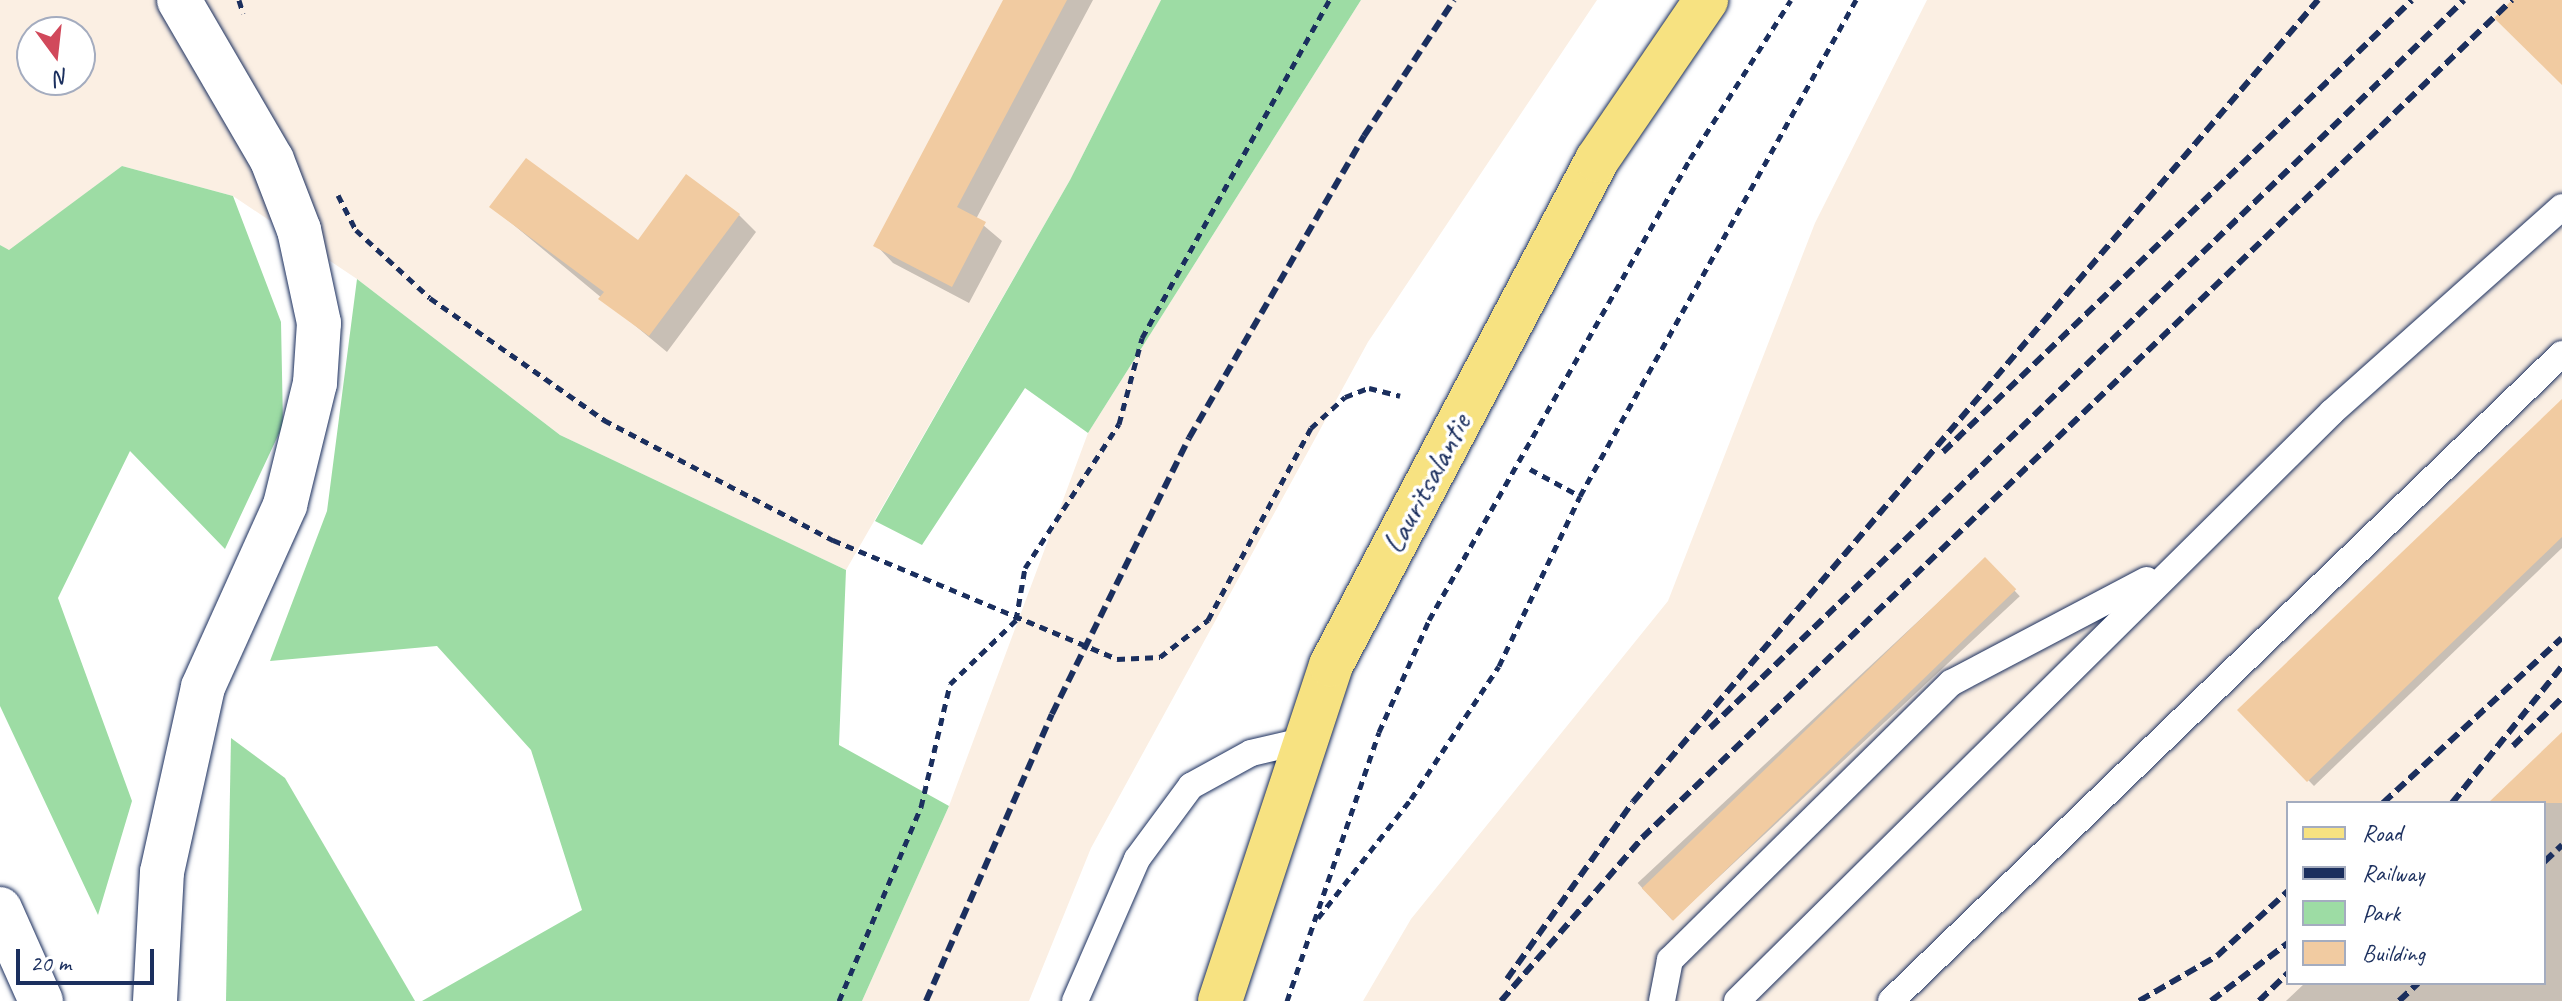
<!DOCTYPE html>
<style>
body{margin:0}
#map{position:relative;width:2562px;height:1001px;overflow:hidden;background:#fff;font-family:Caveat,sans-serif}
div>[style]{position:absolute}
.built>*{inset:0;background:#fbefe3}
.green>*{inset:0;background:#9ddca4}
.shadow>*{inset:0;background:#0003;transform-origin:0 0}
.building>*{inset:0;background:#f1cba1;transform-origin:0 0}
.path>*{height:5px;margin-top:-2.5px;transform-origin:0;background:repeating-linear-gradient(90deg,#1b2f5e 0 8px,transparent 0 14px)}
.roads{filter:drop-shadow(0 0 2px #1b2f5e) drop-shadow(0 0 2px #1b2f5e)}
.lane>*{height:26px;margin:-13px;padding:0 13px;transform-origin:13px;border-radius:13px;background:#fff}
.secondary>*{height:44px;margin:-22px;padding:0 22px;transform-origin:22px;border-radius:22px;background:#fff}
.primary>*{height:44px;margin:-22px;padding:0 22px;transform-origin:22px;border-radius:22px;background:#f7e281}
.rail>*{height:6px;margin-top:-3px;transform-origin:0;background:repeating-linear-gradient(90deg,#1b2f5e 0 12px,transparent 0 18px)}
span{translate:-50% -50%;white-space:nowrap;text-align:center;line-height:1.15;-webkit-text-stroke:7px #fff;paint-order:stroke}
.street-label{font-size:32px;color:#1b2f5e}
.legend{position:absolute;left:2286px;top:801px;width:260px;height:184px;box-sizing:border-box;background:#fff;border:2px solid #a4acbf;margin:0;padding:10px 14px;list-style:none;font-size:24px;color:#1b2f5e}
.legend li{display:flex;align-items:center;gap:16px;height:40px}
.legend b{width:40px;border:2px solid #a4acbf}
.north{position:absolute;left:16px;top:16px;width:80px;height:80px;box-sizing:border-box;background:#fff;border:2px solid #a4acbf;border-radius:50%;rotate:165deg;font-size:22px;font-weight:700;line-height:32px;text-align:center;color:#1b2f5e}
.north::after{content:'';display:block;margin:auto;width:28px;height:36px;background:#d1495b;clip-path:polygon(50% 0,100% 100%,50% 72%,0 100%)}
.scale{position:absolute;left:16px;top:949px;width:138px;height:36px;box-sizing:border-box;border:4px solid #1b2f5e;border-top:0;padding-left:10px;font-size:24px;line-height:28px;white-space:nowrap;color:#1b2f5e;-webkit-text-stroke:6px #fff;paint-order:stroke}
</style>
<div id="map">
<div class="built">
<i style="clip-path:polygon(evenodd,0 0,1161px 0,1070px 180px,846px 570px,560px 435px,357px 279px,233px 196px,122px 166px,9px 251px,0 245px,0 0,32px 32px,80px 32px,80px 80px,32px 80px,32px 32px)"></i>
<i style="clip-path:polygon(1361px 0,1597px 0,1368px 342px,1091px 848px,1029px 1001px,862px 1001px,949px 806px,1088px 433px)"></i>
<i style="clip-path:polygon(evenodd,1927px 0,2562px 0,2562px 1001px,1363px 1001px,1411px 919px,1668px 601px,1815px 223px,1927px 0,2288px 803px,2544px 803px,2544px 983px,2288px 983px,2288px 803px)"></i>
</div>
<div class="green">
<i style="clip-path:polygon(1161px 0,1361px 0,1088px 433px,1025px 388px,922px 545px,875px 521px,1070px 180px)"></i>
<i style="clip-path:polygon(122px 166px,233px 196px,281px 322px,283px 425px,225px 549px,130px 451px,58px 598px,132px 801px,98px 915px,0 706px,0 245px,9px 250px)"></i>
<i style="clip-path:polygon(357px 279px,560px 435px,846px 570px,839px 745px,949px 806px,862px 1001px,422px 1001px,582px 910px,531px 750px,437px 646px,270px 661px,327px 511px)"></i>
<i style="clip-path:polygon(231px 738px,285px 778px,415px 1001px,226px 1001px)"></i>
</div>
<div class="shadow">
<i style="clip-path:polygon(1006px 0,1093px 0,976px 219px,1002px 241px,969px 303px,893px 263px,876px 245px)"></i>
<i style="clip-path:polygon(492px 207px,638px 243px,739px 215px,756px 232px,667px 352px)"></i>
<i style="clip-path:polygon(2562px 402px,2562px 548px,2314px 786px,2240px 710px)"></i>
<i style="left:1985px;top:559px;width:51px;height:475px;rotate:47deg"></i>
<i style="clip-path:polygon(2562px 735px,2562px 1001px,2286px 1001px,2305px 983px,2544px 983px,2544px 803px,2491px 803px)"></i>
</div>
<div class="building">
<i style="clip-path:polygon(1003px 0,1067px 0,957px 207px,986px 222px,952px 287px,873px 246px)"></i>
<i style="clip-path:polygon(2512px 0,2562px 0,2562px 85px,2494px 18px)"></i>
<i style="clip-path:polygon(526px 158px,638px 240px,686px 174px,740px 214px,649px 336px,598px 299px,604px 292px,489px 207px)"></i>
<i style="clip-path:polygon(2562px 399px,2562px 537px,2307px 782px,2237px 710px)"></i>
<i style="left:1985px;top:557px;width:45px;height:477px;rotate:46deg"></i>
<i style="clip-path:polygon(2562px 732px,2562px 803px,2488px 803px)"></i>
</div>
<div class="path">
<i style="left:239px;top:0;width:14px;rotate:73deg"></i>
<i style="left:338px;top:195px;width:39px;rotate:63deg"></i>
<i style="left:356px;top:230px;width:100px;rotate:42.6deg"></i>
<i style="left:430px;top:298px;width:213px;rotate:35deg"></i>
<i style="left:604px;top:420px;width:259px;rotate:27.7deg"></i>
<i style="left:833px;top:540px;width:308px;rotate:22.7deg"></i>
<i style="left:1117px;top:659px;width:43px;rotate:-2.7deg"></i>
<i style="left:1160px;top:657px;width:61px;rotate:-37.6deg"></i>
<i style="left:1208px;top:620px;width:218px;rotate:-61.8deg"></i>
<i style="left:1311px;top:428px;width:46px;rotate:-42.4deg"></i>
<i style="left:1345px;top:397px;width:26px;rotate:-21deg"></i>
<i style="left:1369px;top:388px;width:32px;rotate:14deg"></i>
<i style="left:1530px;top:469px;width:57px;rotate:28.4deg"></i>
<i style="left:1318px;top:918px;width:151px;rotate:-52deg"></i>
<i style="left:1411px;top:799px;width:159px;rotate:-56.5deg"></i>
<i style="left:1499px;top:666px;width:188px;rotate:-64.5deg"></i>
<i style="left:1580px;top:496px;width:568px;rotate:-60.91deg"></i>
<i style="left:839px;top:1001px;width:211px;rotate:-67.1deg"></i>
<i style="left:921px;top:807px;width:126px;rotate:-76.7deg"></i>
<i style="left:950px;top:684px;width:92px;rotate:-44.1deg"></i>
<i style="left:1016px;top:620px;width:53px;rotate:-80.2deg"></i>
<i style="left:1025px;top:568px;width:172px;rotate:-56.9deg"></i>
<i style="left:1119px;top:424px;width:89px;rotate:-75deg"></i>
<i style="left:1142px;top:338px;width:386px;rotate:-61deg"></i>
<i style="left:1287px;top:1001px;width:284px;rotate:-71.1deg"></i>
<i style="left:1379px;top:732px;width:123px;rotate:-65.9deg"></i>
<i style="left:1429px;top:620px;width:530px;rotate:-60.48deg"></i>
<i style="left:1690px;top:159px;width:188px;rotate:-57.6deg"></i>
</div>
<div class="roads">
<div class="lane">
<i style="left:1075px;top:1001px;width:155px;rotate:-66.4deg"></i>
<i style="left:1137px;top:859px;width:91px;rotate:-53.5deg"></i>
<i style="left:1191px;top:786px;width:68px;rotate:-28.8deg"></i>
<i style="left:1251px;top:753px;width:52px;rotate:-13.2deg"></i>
<i style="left:1662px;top:1001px;width:42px;rotate:-79deg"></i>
<i style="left:1670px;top:960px;width:395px;rotate:-44.6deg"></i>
<i style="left:1951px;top:683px;width:221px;rotate:-27.8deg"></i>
<i style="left:1737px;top:1001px;width:837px;rotate:-44.71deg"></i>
<i style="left:2332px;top:412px;width:308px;rotate:-41.7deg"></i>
<i style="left:1891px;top:1001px;width:932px;rotate:-43.96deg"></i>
</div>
<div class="secondary">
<i style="left:0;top:909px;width:101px;rotate:66deg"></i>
<i style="left:155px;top:1001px;width:129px;rotate:-86.9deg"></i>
<i style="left:162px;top:872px;width:189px;rotate:-77.5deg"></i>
<i style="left:203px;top:687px;width:200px;rotate:-65.7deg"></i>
<i style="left:285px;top:505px;width:126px;rotate:-76.2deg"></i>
<i style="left:315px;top:383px;width:60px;rotate:-86.2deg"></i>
<i style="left:319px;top:323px;width:95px;rotate:-102.1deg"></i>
<i style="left:299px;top:230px;width:75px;rotate:-111.1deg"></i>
<i style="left:272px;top:160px;width:185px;rotate:-120.2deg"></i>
</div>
<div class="primary">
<i style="left:1220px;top:1001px;width:354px;rotate:-71.7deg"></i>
<i style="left:1331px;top:665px;width:571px;rotate:-62.22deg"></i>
<i style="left:1597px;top:160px;width:194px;rotate:-55.7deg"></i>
</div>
</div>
<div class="rail">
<i style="left:1943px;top:452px;width:651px;rotate:-43.94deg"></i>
<i style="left:1710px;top:728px;width:1048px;rotate:-43.99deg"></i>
<i style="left:2513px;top:746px;width:69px;rotate:-44.4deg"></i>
<i style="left:2383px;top:803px;width:243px;rotate:-42.7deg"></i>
<i style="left:2452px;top:803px;width:176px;rotate:-51.2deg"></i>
<i style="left:2544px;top:862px;width:25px;rotate:-43deg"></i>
<i style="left:1507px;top:979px;width:217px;rotate:-54.6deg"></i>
<i style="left:1633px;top:802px;width:1055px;rotate:-49.5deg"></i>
<i style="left:926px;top:1001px;width:313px;rotate:-66.3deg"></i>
<i style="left:1052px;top:714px;width:308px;rotate:-63.6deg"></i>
<i style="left:1189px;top:438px;width:349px;rotate:-59.9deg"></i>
<i style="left:1364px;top:136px;width:163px;rotate:-56.5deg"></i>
<i style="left:1501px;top:1001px;width:216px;rotate:-49.1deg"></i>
<i style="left:1642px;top:838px;width:1208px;rotate:-43.93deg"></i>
<i style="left:2139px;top:1001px;width:90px;rotate:-30deg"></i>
<i style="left:2217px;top:956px;width:96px;rotate:-42.5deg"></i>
<i style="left:2211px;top:1001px;width:96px;rotate:-37deg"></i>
<i style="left:2259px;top:1001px;width:40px;rotate:-44deg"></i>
<i style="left:2399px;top:1001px;width:26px;rotate:-43deg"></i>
</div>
<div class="street-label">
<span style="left:1427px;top:484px;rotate:-62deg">Lauritsalantie</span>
</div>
<ul class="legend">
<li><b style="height:10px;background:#f7e281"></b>Road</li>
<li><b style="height:10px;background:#1b2f5e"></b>Railway</li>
<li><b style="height:22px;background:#9ddca4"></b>Park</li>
<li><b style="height:22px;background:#f1cba1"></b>Building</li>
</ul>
<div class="north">N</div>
<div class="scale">20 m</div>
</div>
